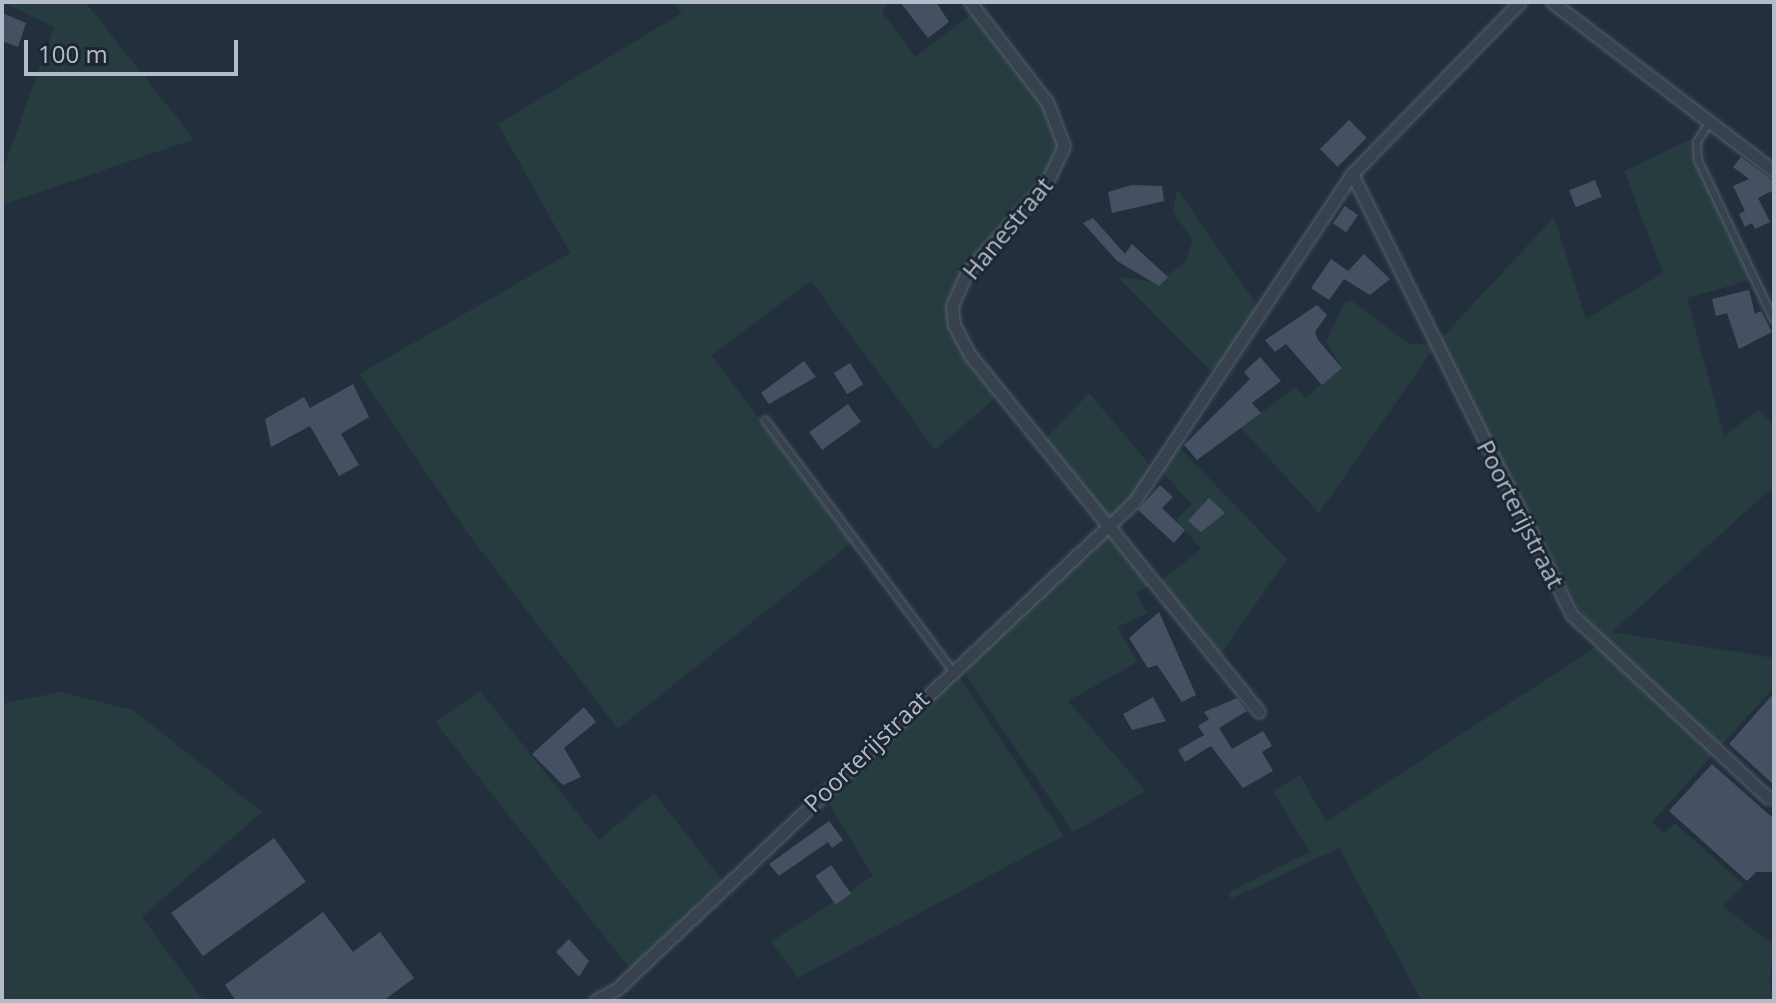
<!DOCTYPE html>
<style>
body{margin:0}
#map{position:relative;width:1776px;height:1003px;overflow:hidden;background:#242f3e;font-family:"Open Sans",sans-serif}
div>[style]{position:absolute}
.green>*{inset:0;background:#263c3f}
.building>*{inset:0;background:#455162;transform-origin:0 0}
.roads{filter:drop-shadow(0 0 2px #565f6c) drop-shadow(0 0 2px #565f6c)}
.lane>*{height:6px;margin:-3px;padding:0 3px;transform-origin:3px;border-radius:3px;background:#38414e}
.street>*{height:11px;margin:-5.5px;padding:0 5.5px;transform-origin:5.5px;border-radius:5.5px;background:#38414e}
span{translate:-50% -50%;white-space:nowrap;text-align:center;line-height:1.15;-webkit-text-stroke:6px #1d2633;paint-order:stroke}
.street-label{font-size:24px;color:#b4bcc9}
.frame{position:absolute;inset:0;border:4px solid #b4bcc9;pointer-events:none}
.scale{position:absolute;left:24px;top:40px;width:214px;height:36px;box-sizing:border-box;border:4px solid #b4bcc9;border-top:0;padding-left:10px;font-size:24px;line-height:28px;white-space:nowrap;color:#b4bcc9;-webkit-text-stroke:6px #1d2633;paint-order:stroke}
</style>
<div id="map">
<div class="green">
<i style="clip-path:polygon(2px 2px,85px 2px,194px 139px,2px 205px,2px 173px,54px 27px)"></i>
<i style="clip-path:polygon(672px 2px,889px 2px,882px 11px,915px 57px,976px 10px,1055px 116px,1060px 160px,958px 288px,954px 325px,1001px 393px,935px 450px,811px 281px,711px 356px,855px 540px,618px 729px,469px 535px,359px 374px,570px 253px,498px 124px,682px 13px)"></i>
<i style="clip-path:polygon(1702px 134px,1698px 160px,1754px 279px,1687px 298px,1724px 436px,1759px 410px,1774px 425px,1774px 486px,1612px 632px,1774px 658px,1774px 687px,1652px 822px,1664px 833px,1675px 823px,1744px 885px,1723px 906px,1774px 945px,1769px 982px,1774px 1001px,1422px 1001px,1339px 848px,1231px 899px,1229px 892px,1310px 852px,1273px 791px,1300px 775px,1326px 822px,1599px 645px,1436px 345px,1319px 513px,1241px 428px,1295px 387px,1306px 398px,1341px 366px,1326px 342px,1345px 302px,1351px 300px,1409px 344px,1436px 344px,1554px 217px,1586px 319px,1663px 273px,1624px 171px)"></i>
<i style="clip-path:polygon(1177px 189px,1259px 308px,1218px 378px,1118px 277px,1157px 282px,1185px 263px,1193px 240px,1173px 212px)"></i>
<i style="clip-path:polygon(1089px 393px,1156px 472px,1110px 525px,1042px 442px)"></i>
<i style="clip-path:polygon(1176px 444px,1287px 559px,1219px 657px,1162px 587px,1162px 580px,1201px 549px,1176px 520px,1191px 504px,1159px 468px)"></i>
<i style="clip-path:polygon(1100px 539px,1113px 539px,1151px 585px,1136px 593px,1147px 613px,1118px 627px,1137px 662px,1068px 701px,1146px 791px,1073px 832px,966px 676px,967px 666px)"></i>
<i style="clip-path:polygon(957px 673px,1064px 836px,798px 978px,771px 942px,873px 876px,825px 797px)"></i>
<i style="clip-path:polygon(480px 691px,599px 840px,654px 793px,723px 881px,630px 969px,435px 722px)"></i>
<i style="clip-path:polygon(61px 692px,133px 710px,262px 812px,142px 917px,204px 1001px,2px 1001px,2px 704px)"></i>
</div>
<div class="building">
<i style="clip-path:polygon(900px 2px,936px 2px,949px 22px,928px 38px)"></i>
<i style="clip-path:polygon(2px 13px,26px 23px,18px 47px,2px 41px)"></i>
<i style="left:1349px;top:120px;width:25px;height:41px;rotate:45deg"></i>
<i style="clip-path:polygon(1741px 157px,1774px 182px,1774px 190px,1758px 198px,1770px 222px,1755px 229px,1752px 223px,1745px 227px,1739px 214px,1745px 211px,1733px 186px,1749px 179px,1733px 167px)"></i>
<i style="left:1595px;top:180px;width:18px;height:28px;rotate:68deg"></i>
<i style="clip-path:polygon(1132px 185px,1162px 186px,1164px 201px,1112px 213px,1108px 192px)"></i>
<i style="left:1345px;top:206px;width:16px;height:21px;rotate:35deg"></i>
<i style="clip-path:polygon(1093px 218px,1125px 254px,1132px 244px,1168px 277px,1159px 286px,1117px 261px,1083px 223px)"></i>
<i style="clip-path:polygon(1364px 254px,1390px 279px,1370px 295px,1344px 279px,1329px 300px,1311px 288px,1331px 259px,1348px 271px)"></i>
<i style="clip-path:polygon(1749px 290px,1755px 314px,1761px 311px,1772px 332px,1739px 349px,1727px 313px,1716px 316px,1712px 299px)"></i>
<i style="clip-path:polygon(1317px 305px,1327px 315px,1315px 332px,1318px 340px,1342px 368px,1322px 385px,1286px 344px,1275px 352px,1265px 340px)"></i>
<i style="clip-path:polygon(1260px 357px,1281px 381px,1252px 403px,1261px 413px,1197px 460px,1184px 445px,1250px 379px,1244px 372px)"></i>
<i style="clip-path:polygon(804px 361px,816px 377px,769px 404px,761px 393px)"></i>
<i style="left:850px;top:363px;width:25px;height:19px;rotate:58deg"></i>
<i style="clip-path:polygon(353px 384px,369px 417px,341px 434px,359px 465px,339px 476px,310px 426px,271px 447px,265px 419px,304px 397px,310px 408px)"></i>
<i style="left:848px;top:404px;width:22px;height:48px;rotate:54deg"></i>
<i style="clip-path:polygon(1160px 485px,1173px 497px,1162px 508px,1185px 530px,1174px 543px,1138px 510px)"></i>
<i style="clip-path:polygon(1209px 498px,1225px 513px,1201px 532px,1188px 521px)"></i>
<i style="clip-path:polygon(1159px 612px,1196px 695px,1182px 702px,1157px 665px,1148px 668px,1129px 638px)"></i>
<i style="clip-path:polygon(1774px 693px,1774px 785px,1729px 744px)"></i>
<i style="clip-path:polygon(1153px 697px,1166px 721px,1132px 730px,1123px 714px)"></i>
<i style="clip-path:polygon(1237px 698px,1247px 711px,1219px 728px,1232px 749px,1263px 731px,1272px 746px,1262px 752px,1273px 771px,1243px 788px,1211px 746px,1185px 762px,1178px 750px,1204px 735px,1198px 726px,1209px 719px,1204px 712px)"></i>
<i style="clip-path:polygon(584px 707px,596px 722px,564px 748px,581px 777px,563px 785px,532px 754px)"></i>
<i style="clip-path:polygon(1712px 764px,1774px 819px,1774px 872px,1756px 872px,1747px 881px,1669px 811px)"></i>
<i style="clip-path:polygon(829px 821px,843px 840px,832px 848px,828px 842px,779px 876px,769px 864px)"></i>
<i style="left:274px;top:838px;width:54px;height:127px;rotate:54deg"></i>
<i style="left:831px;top:865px;width:35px;height:19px;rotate:55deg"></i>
<i style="clip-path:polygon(323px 912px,353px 952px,380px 932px,414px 978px,383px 1001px,236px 1001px,225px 985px)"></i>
<i style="clip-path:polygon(569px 939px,589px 961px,579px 977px,556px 952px)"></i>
</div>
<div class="roads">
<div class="lane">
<i style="left:1709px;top:123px;width:22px;rotate:122deg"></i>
<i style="left:1697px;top:142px;width:18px;rotate:87deg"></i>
<i style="left:1698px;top:160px;width:177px;rotate:64.6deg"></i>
<i style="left:765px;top:420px;width:311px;rotate:53.2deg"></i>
</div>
<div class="street">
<i style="left:970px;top:2px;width:126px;rotate:52.4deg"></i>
<i style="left:1047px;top:102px;width:47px;rotate:68.9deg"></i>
<i style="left:1064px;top:146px;width:42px;rotate:115.3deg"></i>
<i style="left:1046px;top:184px;width:118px;rotate:131.9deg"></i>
<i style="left:967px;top:272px;width:37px;rotate:114deg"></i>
<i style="left:952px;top:306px;width:19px;rotate:84deg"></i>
<i style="left:954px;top:325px;width:34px;rotate:62deg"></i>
<i style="left:970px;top:355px;width:459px;rotate:51deg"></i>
<i style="left:1552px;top:2px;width:279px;rotate:37.3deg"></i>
<i style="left:1352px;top:174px;width:493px;rotate:63.5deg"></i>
<i style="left:1572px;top:615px;width:268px;rotate:43deg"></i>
<i style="left:595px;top:1001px;width:26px;rotate:-29deg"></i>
<i style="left:618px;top:988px;width:709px;rotate:-43.29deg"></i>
<i style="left:1134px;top:502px;width:394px;rotate:-56.4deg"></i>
<i style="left:1352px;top:174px;width:240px;rotate:-45.7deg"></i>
</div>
</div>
<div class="street-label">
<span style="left:1007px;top:228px;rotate:-50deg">Hanestraat</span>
<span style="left:1521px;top:514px;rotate:63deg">Poorterijstraat</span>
<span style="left:866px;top:751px;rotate:-44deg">Poorterijstraat</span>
</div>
<div class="frame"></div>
<div class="scale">100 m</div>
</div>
